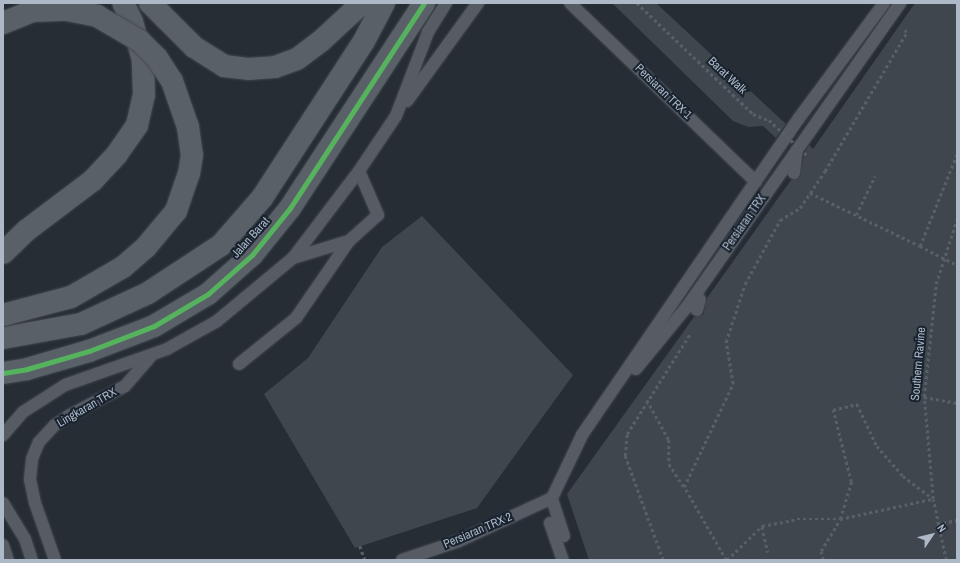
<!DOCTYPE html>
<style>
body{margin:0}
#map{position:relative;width:960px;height:563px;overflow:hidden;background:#262d35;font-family:"Archivo Narrow",sans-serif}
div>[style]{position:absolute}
.building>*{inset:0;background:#40464d}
.path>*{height:2.5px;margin-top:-1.25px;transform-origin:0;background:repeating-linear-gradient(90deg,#586067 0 3px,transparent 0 6px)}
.roads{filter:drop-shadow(0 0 1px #42484e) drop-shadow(0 0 1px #42484e)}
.lane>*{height:12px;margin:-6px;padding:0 6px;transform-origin:6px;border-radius:6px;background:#565b64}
.secondary>*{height:22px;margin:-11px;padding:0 11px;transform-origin:11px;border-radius:11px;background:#5a6068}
.path-bridge>*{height:2.5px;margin-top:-1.25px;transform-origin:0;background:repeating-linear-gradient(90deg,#586067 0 3px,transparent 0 6px)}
.bridges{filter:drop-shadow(0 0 1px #42484e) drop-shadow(0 0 1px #42484e)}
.secondary-bridge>*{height:22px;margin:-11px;padding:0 11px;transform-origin:11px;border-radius:11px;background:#5a6068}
.cycleway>*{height:5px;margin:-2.5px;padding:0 2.5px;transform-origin:2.5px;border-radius:2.5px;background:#56b35d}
span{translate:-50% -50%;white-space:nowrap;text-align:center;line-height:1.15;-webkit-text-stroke:4px #192330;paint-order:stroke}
.street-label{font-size:12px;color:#aeb9c8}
.frame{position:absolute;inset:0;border:4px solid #aeb9c8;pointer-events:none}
.north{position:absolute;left:912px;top:515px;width:40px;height:40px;-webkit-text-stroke:3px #192330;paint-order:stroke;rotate:55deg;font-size:11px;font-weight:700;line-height:16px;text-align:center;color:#aeb9c8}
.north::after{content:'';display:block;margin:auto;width:14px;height:18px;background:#aeb9c8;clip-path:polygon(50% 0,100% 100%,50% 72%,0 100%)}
</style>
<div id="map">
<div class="building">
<i style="clip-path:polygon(612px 3px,656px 3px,786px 124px,776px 138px,763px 126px,748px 127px,733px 121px)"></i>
<i style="clip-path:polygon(915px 3px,957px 3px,957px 560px,589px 560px,567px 494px,694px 317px,703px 315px,707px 298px,791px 180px,800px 177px,804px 153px,809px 145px,813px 149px)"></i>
<i style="clip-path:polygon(422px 216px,573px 375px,477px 508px,355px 548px,264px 394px,308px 358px,382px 247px)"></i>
</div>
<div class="path">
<i style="left:637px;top:3px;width:161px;rotate:43.7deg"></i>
<i style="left:810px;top:193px;width:122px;rotate:25.7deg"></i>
<i style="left:920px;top:246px;width:99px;rotate:-68.1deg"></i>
<i style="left:856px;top:215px;width:43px;rotate:-64deg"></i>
<i style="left:924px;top:397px;width:34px;rotate:10deg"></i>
<i style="left:647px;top:400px;width:46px;rotate:61.2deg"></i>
<i style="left:669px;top:440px;width:24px;rotate:90deg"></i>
<i style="left:669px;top:464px;width:27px;rotate:57deg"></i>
<i style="left:937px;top:524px;width:20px;rotate:-11deg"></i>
<i style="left:762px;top:527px;width:26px;rotate:77deg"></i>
<i style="left:360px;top:546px;width:15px;rotate:70deg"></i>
<i style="left:663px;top:560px;width:111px;rotate:-110.1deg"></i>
<i style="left:625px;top:456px;width:22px;rotate:-85deg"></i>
<i style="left:627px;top:434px;width:118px;rotate:-57.8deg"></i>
<i style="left:726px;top:560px;width:84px;rotate:-119.9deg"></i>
<i style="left:684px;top:487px;width:114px;rotate:-64.6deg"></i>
<i style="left:733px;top:384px;width:43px;rotate:-99.5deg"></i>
<i style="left:726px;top:342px;width:61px;rotate:-71.9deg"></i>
<i style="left:745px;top:284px;width:73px;rotate:-61.3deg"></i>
<i style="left:780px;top:220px;width:23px;rotate:-31deg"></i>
<i style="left:800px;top:208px;width:45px;rotate:-56deg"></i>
<i style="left:825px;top:171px;width:161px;rotate:-59.5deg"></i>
<i style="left:907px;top:32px;width:4px;rotate:-153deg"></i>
<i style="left:727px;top:560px;width:49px;rotate:-44.2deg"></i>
<i style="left:762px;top:526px;width:36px;rotate:-11deg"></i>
<i style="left:797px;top:519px;width:43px"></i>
<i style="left:840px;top:519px;width:94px;rotate:-12.3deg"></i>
<i style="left:823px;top:560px;width:9px;rotate:-103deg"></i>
<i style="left:821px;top:551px;width:37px;rotate:-59deg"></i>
<i style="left:840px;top:519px;width:39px;rotate:-73deg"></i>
<i style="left:851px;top:482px;width:74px;rotate:-104deg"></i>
<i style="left:833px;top:410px;width:25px;rotate:-14deg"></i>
<i style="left:857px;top:404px;width:47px;rotate:64.5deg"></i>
<i style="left:877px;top:446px;width:40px;rotate:49deg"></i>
<i style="left:903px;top:476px;width:36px;rotate:37deg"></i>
<i style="left:946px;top:560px;width:62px;rotate:-102deg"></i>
<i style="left:933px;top:499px;width:102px;rotate:-95deg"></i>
<i style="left:924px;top:397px;width:114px;rotate:-83.9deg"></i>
<i style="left:936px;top:284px;width:68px;rotate:-72.1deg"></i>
</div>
<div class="roads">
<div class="lane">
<i style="left:570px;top:3px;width:258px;rotate:43.9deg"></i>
<i style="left:407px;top:101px;width:121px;rotate:-54.1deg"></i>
<i style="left:794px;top:173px;width:23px;rotate:-83deg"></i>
<i style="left:293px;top:258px;width:59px;rotate:-16.9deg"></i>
<i style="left:697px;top:310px;width:11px;rotate:-75deg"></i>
<i style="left:239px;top:364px;width:73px;rotate:-38.9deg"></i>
<i style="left:296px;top:318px;width:93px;rotate:-55.5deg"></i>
<i style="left:349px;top:241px;width:39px;rotate:-42deg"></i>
<i style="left:378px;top:215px;width:48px;rotate:-113.4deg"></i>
<i style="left:636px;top:369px;width:79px;rotate:-50.7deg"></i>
<i style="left:686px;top:308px;width:373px;rotate:-54.9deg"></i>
<i style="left:3px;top:435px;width:30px;rotate:-49deg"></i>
<i style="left:23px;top:412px;width:50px;rotate:-32.7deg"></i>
<i style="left:65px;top:385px;width:108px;rotate:-19.4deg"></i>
<i style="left:167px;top:349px;width:57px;rotate:-29.2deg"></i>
<i style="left:217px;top:321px;width:99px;rotate:-39.7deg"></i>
<i style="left:293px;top:258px;width:109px;rotate:-52.8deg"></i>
<i style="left:359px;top:171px;width:66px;rotate:-56.1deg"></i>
<i style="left:396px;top:116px;width:90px;rotate:-69.1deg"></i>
<i style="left:428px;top:32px;width:34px;rotate:-58deg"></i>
<i style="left:3px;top:503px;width:42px;rotate:58.6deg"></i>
<i style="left:25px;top:539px;width:22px;rotate:72deg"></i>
<i style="left:550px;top:523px;width:39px;rotate:71deg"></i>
<i style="left:564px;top:536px;width:40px;rotate:-108deg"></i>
<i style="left:552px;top:498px;width:70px;rotate:-64.5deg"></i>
<i style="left:582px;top:435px;width:384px;rotate:-55.6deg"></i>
<i style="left:799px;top:118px;width:143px;rotate:-53.5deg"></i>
<i style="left:3px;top:545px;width:16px;rotate:72deg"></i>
<i style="left:55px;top:560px;width:60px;rotate:-109.3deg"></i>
<i style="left:35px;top:503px;width:25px;rotate:-102deg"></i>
<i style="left:30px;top:479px;width:20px;rotate:-84deg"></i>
<i style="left:32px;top:459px;width:18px;rotate:-68deg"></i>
<i style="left:39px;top:442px;width:23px;rotate:-47deg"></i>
<i style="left:55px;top:425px;width:18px;rotate:-34deg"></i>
<i style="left:70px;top:415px;width:62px;rotate:-27.8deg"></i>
<i style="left:125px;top:386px;width:41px;rotate:-48.9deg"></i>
<i style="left:402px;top:560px;width:60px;rotate:-18.4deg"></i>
<i style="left:459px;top:541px;width:102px;rotate:-24.8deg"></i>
</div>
<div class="secondary">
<i style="left:150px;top:3px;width:62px;rotate:45deg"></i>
<i style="left:194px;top:47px;width:36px;rotate:32deg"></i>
<i style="left:224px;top:66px;width:24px;rotate:7deg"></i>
<i style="left:248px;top:69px;width:27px;rotate:-4deg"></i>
<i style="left:275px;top:67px;width:23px;rotate:-20deg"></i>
<i style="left:297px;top:59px;width:30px;rotate:-37deg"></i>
<i style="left:321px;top:41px;width:56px;rotate:-42.8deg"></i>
<i style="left:3px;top:253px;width:33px;rotate:-44deg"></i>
<i style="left:27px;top:230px;width:83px;rotate:-37.1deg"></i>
<i style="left:93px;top:180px;width:35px;rotate:-47deg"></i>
<i style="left:117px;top:154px;width:35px;rotate:-55deg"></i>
<i style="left:137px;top:125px;width:31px;rotate:-77deg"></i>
<i style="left:144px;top:95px;width:35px;rotate:-92deg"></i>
<i style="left:143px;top:60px;width:40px;rotate:-106deg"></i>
<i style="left:132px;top:22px;width:21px;rotate:-115deg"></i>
<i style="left:3px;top:338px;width:79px;rotate:-10.2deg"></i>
<i style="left:81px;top:324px;width:74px;rotate:-24.8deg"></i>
<i style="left:148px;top:293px;width:87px;rotate:-33.3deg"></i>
<i style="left:221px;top:245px;width:62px;rotate:-48.9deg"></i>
<i style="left:262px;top:198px;width:187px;rotate:-57deg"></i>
<i style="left:364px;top:41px;width:43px;rotate:-62.2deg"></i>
<i style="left:3px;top:373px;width:24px;rotate:-9deg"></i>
<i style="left:27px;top:369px;width:65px;rotate:-16.2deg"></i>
<i style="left:89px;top:351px;width:70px;rotate:-21deg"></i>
<i style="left:154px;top:326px;width:63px;rotate:-30.7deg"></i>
<i style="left:208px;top:294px;width:59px;rotate:-41.6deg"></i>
<i style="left:252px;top:255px;width:60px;rotate:-51deg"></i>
<i style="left:290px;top:208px;width:245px;rotate:-56.8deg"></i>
</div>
</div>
<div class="path-bridge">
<i style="left:753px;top:114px;width:17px;rotate:21deg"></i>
<i style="left:769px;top:120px;width:53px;rotate:42.7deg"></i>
<i style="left:920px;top:246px;width:42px;rotate:27.2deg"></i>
</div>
<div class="bridges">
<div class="secondary-bridge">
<i style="left:3px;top:23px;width:32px;rotate:-22deg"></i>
<i style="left:33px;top:11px;width:34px;rotate:-2deg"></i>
<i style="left:67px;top:10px;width:31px;rotate:11deg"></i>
<i style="left:97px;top:16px;width:50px;rotate:30.2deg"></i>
<i style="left:140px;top:41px;width:24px;rotate:45deg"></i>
<i style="left:157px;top:58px;width:27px;rotate:57deg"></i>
<i style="left:172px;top:81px;width:49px;rotate:70.8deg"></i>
<i style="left:188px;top:127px;width:28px;rotate:82deg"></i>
<i style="left:192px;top:155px;width:18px;rotate:99deg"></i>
<i style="left:189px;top:173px;width:40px;rotate:108.9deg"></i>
<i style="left:176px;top:211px;width:47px;rotate:129.8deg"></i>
<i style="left:146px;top:247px;width:30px;rotate:139deg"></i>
<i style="left:123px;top:267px;width:60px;rotate:150deg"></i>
<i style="left:71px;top:297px;width:70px;rotate:165.2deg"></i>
</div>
</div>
<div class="cycleway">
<i style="left:3px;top:373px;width:24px;rotate:-9deg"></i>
<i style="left:27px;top:369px;width:65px;rotate:-16.2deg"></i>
<i style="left:89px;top:351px;width:70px;rotate:-21deg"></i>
<i style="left:154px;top:326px;width:63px;rotate:-30.7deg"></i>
<i style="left:208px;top:294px;width:59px;rotate:-41.6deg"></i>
<i style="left:252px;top:255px;width:60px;rotate:-51deg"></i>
<i style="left:290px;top:208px;width:245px;rotate:-56.8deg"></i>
</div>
<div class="street-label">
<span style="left:727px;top:76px;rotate:43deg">Barat Walk</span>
<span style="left:663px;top:92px;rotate:44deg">Persiaran TRX 1</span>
<span style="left:745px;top:223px;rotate:-55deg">Persiaran TRX</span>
<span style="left:251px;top:238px;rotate:-48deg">Jalan Barat</span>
<span style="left:919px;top:364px;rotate:-85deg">Southern Ravine</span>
<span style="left:87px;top:408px;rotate:-30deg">Lingkaran TRX</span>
<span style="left:478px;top:531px;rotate:-23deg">Persiaran TRX 2</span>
</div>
<div class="frame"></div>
<div class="north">N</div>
</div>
